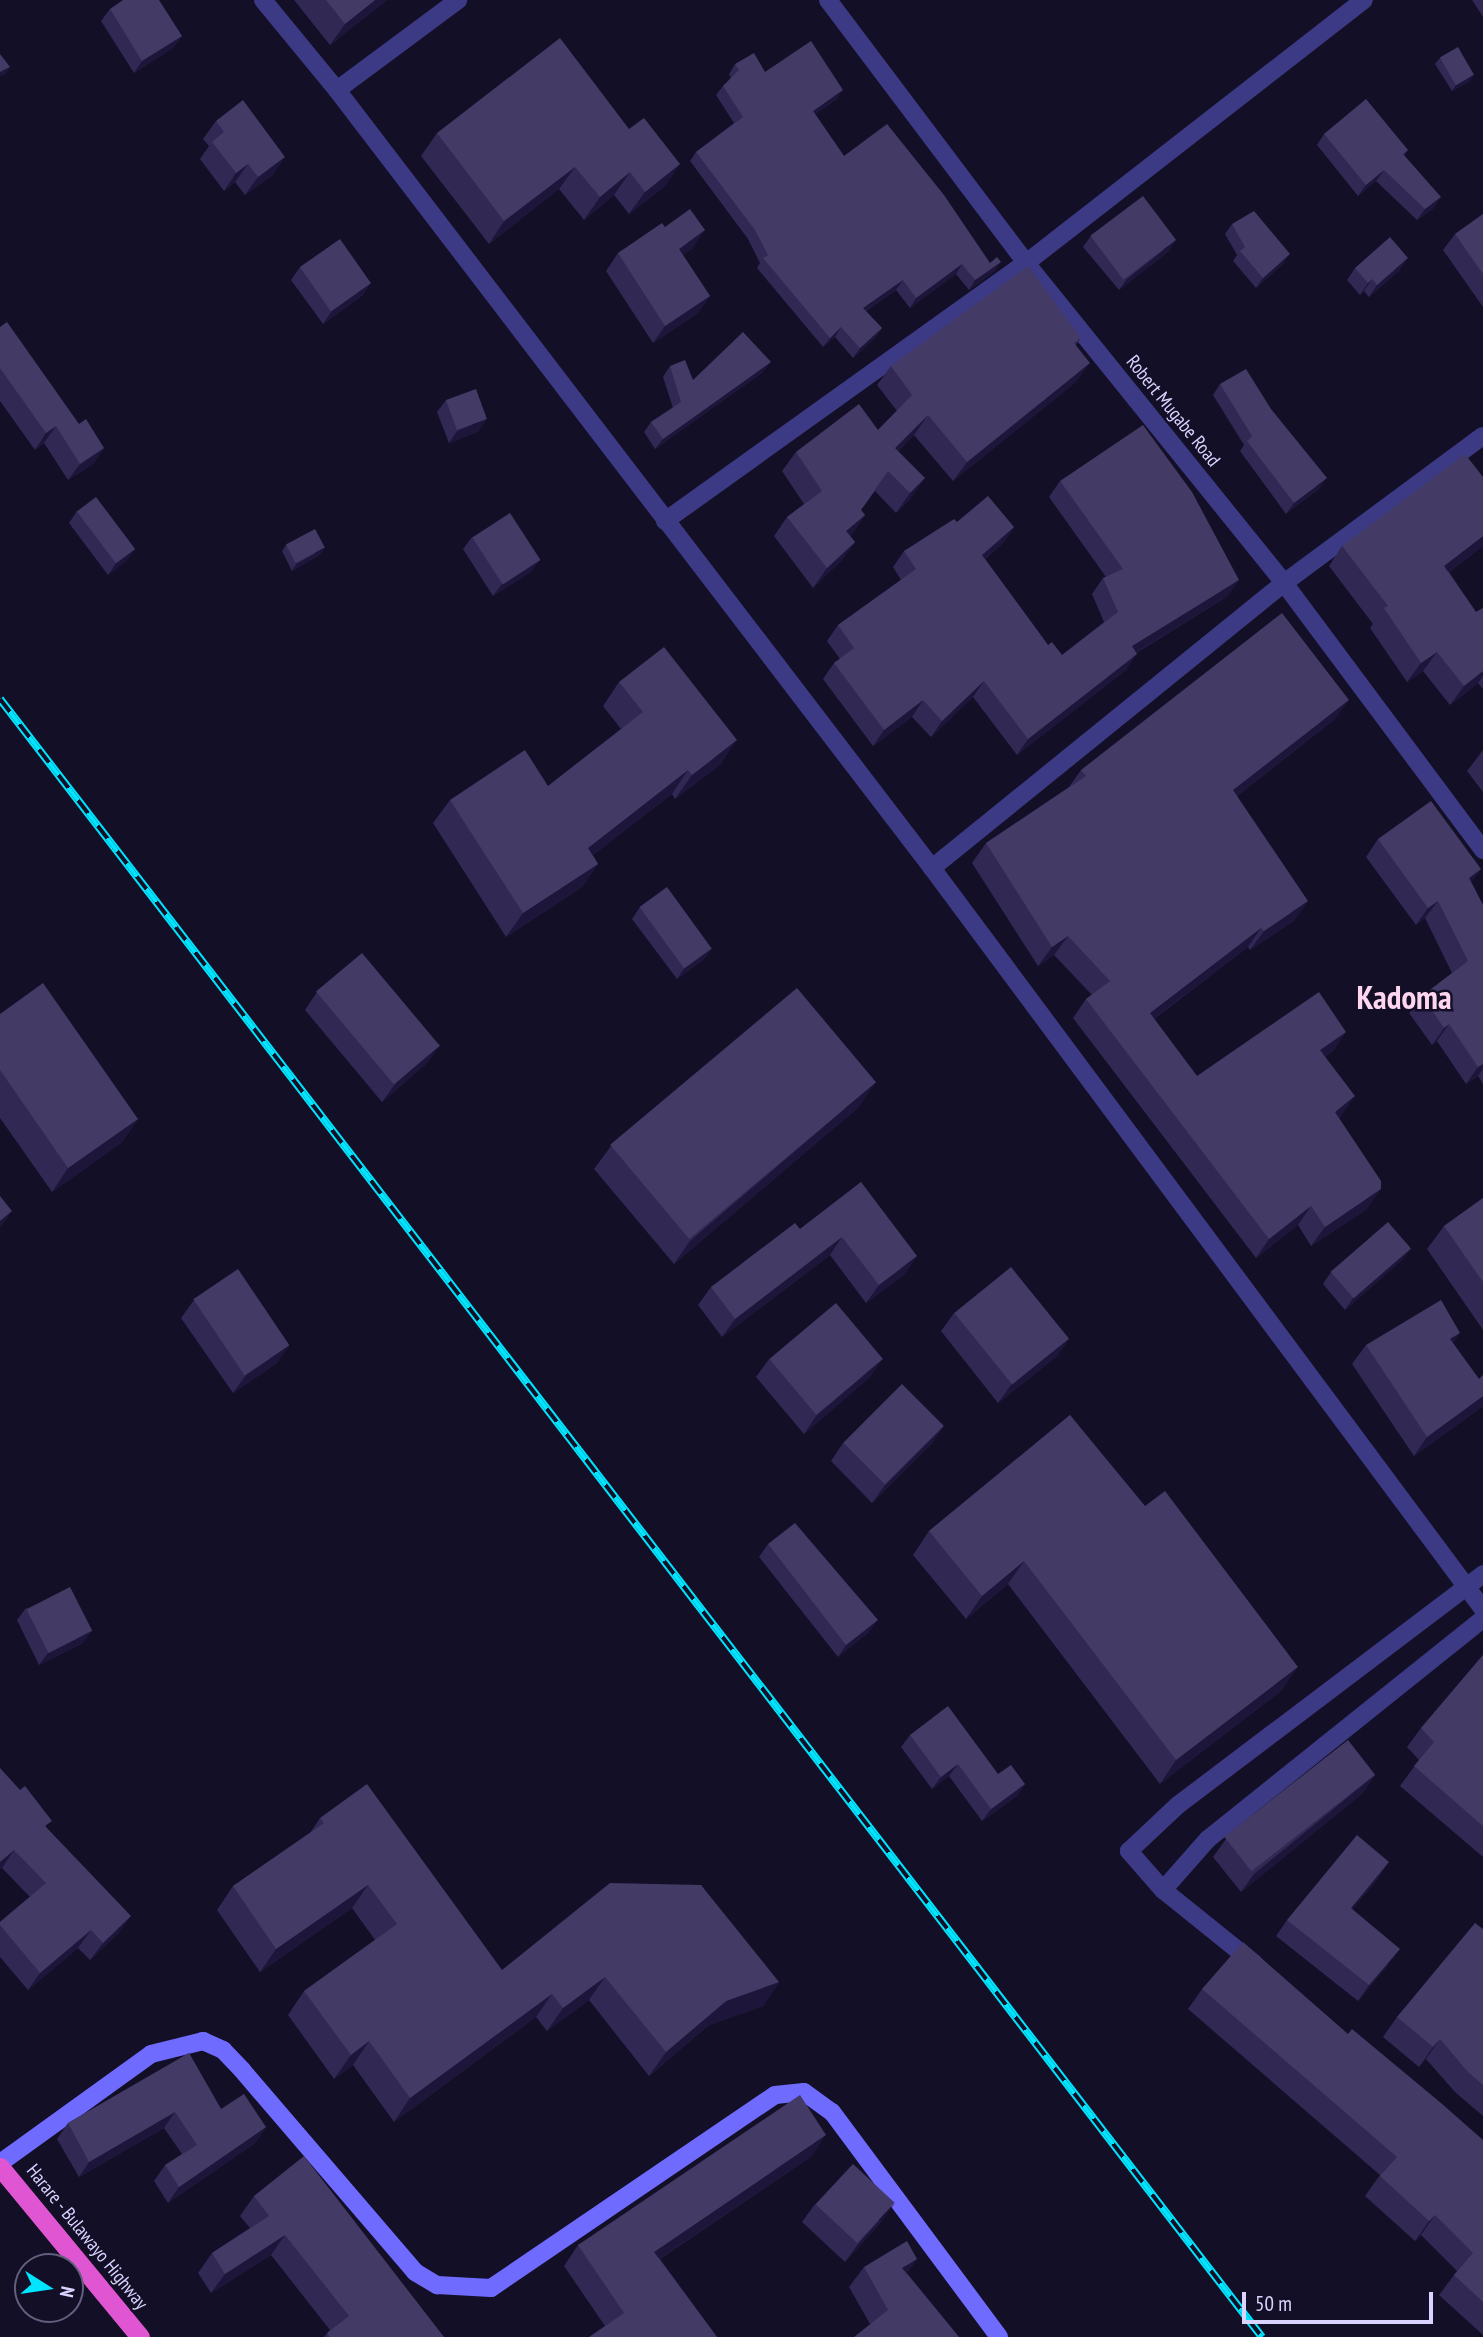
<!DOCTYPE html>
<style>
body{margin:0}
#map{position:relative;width:1483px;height:2337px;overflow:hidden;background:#130f26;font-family:"PT Sans Narrow",sans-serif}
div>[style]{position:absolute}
.minor>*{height:18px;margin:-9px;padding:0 9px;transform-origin:9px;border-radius:9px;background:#3d3a85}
.tertiary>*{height:18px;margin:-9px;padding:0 9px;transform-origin:9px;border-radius:9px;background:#3d3a85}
.secondary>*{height:18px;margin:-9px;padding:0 9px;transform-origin:9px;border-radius:9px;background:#6f6bff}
.trunk>*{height:19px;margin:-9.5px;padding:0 9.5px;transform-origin:9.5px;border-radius:9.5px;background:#e055d1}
.rail>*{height:8px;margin-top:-4px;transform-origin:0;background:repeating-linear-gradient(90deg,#130f26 0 16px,#00e5ff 0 32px);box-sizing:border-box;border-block:2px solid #00e5ff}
.wall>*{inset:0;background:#312854}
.shaded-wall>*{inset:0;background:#1d163a}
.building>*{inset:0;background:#433a66;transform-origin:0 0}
span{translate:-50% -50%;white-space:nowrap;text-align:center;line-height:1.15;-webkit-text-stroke:5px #130f26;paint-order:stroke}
.street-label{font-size:19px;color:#d9d4ff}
.town-label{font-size:33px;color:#ffd6f0;font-weight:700}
.north{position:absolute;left:14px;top:2253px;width:70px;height:70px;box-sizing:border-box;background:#130f26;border:2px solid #625e7d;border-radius:50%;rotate:102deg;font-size:19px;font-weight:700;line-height:28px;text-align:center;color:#d9d4ff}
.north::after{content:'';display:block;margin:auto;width:24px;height:32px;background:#00e5ff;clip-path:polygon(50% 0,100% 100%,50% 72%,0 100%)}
.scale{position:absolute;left:1242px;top:2292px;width:191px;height:32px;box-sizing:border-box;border:4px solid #d9d4ff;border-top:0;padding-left:9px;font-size:21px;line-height:24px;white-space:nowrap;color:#d9d4ff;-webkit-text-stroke:5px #130f26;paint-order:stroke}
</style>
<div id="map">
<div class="minor">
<i style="left:263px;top:0;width:117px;rotate:50.6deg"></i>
<i style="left:337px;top:90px;width:979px;rotate:52.59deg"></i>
<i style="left:932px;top:868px;width:923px;rotate:53.37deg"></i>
<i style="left:337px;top:90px;width:151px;rotate:-36.6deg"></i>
<i style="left:665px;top:521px;width:444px;rotate:-35.6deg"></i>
<i style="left:1026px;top:263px;width:428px;rotate:-37.9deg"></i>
<i style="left:932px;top:868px;width:453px;rotate:-39deg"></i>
<i style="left:1284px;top:583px;width:247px;rotate:-36.5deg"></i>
<i style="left:1163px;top:1890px;width:68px;rotate:-48.6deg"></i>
<i style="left:1208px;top:1839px;width:352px;rotate:-38.7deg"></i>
<i style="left:1255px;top:1964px;width:118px;rotate:-141.2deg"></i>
<i style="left:1163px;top:1890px;width:52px;rotate:-131.1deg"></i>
<i style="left:1129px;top:1851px;width:67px;rotate:-43.2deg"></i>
<i style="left:1178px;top:1805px;width:383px;rotate:-37.1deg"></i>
</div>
<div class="tertiary">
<i style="left:828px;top:0;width:329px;rotate:53deg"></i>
<i style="left:1026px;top:263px;width:411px;rotate:51.1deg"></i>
<i style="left:1284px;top:583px;width:333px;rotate:53.3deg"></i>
</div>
<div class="secondary">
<i style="left:0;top:2163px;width:186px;rotate:-35.8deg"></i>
<i style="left:151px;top:2054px;width:54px;rotate:-14deg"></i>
<i style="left:203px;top:2041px;width:22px;rotate:24deg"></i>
<i style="left:223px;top:2050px;width:28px;rotate:46deg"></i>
<i style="left:242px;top:2070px;width:266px;rotate:49.4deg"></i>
<i style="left:415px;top:2272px;width:26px;rotate:31deg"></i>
<i style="left:437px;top:2285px;width:54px;rotate:3.2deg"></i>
<i style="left:491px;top:2288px;width:343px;rotate:-34.2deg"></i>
<i style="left:775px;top:2095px;width:29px;rotate:-6deg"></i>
<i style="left:804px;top:2092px;width:34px;rotate:36deg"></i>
<i style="left:832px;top:2112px;width:280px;rotate:53.4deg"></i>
</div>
<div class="trunk">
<i style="left:0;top:2167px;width:220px;rotate:50.5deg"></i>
</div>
<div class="rail">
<i style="left:0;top:699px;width:2068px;rotate:52.39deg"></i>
</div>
<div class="wall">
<i style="clip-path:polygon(294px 0,387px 0,330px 45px)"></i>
<i style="clip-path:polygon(1472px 0,1483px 0,1483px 17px)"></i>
<i style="clip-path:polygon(110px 9px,182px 36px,173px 48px,134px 73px,101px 21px)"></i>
<i style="clip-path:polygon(1440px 58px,1470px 81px,1452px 91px,1435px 64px)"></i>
<i style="clip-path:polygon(735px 64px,765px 72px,837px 99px,815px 114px,844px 156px,995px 271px,969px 290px,956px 274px,910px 308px,896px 290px,866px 311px,882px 328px,875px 338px,853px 358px,835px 337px,823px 347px,757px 268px,760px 263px,748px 239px,690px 161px,696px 152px,734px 123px,716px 95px,723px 86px,731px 78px,729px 74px)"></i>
<i style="clip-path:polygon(216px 121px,273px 175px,245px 195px,235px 182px,224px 191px,200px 159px,209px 146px,203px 139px)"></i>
<i style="clip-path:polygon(629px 129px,680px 164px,664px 187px,629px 214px,614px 195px,584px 220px,559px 189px,489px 244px,421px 156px,437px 133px)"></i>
<i style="clip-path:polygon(1324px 134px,1408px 150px,1404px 155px,1434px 208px,1417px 220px,1376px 181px,1358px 196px,1317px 145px)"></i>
<i style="clip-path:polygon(1483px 214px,1483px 307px,1443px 250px,1455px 234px)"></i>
<i style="clip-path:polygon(1232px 224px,1283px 264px,1256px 288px,1233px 261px,1237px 255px,1225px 234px)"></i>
<i style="clip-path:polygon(665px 227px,693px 248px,683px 255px,710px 296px,698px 313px,653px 343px,606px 271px,618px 253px)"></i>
<i style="clip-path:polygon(1091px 236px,1169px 251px,1119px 290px,1083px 247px)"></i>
<i style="clip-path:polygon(300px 267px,363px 295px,323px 324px,291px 280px)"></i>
<i style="clip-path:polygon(1355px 268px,1400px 270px,1369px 297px,1364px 291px,1360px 295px,1347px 280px)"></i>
<i style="clip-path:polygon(0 327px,79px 424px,104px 448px,93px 464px,68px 480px,44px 443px,35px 450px,0 401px)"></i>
<i style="clip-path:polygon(1081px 338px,1076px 345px,1076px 382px,953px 481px,914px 435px,898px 451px,911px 498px,896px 513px,875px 491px,861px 510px,865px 515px,850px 536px,855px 542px,841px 561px,813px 588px,774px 536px,787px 517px,804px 504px,782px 471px,796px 452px,878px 430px,897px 411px,877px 385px,891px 366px)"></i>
<i style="clip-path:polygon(670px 366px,693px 380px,763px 372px,655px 449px,644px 432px,651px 422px,673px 408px,663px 377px)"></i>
<i style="clip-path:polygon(1220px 384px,1320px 488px,1286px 514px,1240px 451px,1244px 445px,1213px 395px)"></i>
<i style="clip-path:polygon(446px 400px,479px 431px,449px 443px,437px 412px)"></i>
<i style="clip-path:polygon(1483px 477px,1483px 546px,1449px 572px,1476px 612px,1483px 608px,1483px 689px,1478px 683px,1450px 705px,1423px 671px,1407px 682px,1370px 628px,1373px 624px,1329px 566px,1342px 546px)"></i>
<i style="clip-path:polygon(1060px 481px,1228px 596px,1136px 653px,1126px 670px,1017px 755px,973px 697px,931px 737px,912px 717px,873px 746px,823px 679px,834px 663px,840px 659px,827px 641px,838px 625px,901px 580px,893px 567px,904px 551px,957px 522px,1014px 527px,1003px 543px,985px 559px,1048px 645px,1062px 655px,1104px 622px,1092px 594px,1103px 578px,1106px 577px,1049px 497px)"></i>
<i style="clip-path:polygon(77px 511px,135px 549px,126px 561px,108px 575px,69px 523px)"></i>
<i style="clip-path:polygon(472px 537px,531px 572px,493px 596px,463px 549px)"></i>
<i style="clip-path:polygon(286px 545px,321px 554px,292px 571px,282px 551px)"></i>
<i style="clip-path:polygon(619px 682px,721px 764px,675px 799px,672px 794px,593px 855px,598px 864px,582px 887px,506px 937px,433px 823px,450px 800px,548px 786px,621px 729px,603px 706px)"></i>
<i style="clip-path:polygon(1335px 719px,1237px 796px,1295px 920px,1250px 950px,1248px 947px,1154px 1019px,1197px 1076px,1346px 1032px,1333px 1051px,1325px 1057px,1342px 1115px,1339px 1118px,1367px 1209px,1311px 1246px,1298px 1225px,1256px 1258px,1073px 1018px,1086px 999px,1092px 995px,1054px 955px,1038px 966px,972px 863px,986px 843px,1069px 787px,1081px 770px)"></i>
<i style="clip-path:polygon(1483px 750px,1483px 792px,1467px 771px)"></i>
<i style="clip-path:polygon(1378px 839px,1481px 869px,1471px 882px,1483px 905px,1483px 1084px,1478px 1076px,1466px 1084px,1437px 1041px,1432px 1045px,1409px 1013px,1422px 996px,1452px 973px,1425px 918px,1416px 925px,1366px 857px)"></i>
<i style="clip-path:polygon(640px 907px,712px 948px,703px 960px,677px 979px,632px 919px)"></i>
<i style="clip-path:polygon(317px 992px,440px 1045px,427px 1063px,382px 1102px,305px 1010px)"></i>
<i style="clip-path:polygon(0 1014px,138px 1119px,121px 1143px,52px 1192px,0 1118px)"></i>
<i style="clip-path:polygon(860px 1106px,674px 1264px,594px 1169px,611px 1146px)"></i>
<i style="clip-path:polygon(861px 1182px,905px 1274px,866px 1303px,830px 1255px,722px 1337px,698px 1305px,711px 1287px,800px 1229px)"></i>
<i style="clip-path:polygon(1483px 1198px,1483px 1330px,1427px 1249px,1444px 1226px)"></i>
<i style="clip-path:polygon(1411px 1248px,1402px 1260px,1345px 1310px,1323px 1284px,1331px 1272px)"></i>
<i style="clip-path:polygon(194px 1300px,277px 1363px,233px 1393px,181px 1318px)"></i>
<i style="clip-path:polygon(954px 1313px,1069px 1339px,1056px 1357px,998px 1403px,941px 1331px)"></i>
<i style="clip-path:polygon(1453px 1343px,1479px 1379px,1483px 1375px,1483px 1406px,1414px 1456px,1352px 1364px,1366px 1345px)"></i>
<i style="clip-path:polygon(769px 1359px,870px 1377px,804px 1434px,756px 1377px)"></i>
<i style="clip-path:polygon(1070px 1415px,1282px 1690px,1160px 1784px,1008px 1584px,966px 1619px,913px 1555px,929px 1531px)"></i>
<i style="clip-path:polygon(944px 1426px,931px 1444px,872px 1503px,831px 1461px,843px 1443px)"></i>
<i style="clip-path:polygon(768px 1544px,869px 1632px,838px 1657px,759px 1557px)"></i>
<i style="clip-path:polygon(26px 1608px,83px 1643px,39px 1665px,17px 1620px)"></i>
<i style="clip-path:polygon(1483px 1655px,1483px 1857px,1400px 1786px,1419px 1760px,1407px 1747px,1421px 1728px)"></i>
<i style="clip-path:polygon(910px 1735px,998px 1774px,1025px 1784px,1017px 1796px,982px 1821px,949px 1776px,932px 1789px,901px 1747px)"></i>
<i style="clip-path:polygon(0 1768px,47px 1828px,119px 1933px,90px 1960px,78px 1948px,28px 1990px,0 1957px,0 1922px,30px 1897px,2px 1868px,0 1869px)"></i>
<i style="clip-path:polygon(1375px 1775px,1363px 1793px,1241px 1892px,1213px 1857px,1226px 1839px)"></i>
<i style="clip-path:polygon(320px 1818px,502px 1970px,779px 1982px,763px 2006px,709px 2025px,649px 2076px,589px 2000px,547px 2031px,536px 2017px,394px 2122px,353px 2065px,334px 2079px,288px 2015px,304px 1991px,375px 1940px,352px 1908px,260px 1972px,217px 1910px,233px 1886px,310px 1833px)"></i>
<i style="clip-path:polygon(1378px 1879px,1352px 1909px,1388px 1965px,1358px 2001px,1276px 1936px,1287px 1920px)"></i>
<i style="clip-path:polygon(1483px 1929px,1483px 2116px,1455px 2092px,1426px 2059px,1419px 2067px,1383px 2037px,1397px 2017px)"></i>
<i style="clip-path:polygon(1202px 1989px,1348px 2034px,1483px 2140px,1483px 2335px,1439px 2295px,1457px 2271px,1421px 2235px,1415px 2241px,1365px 2196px,1380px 2175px,1188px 2009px)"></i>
<i style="clip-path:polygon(189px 2053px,221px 2109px,266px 2127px,255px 2143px,168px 2203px,154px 2181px,165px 2165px,182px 2154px,164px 2128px,79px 2177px,57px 2139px,68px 2123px)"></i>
<i style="clip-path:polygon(812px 2156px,660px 2259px,717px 2337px,605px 2326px,564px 2266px,578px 2245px)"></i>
<i style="clip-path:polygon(254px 2196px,444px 2337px,324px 2337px,330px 2330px,271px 2255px,211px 2293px,198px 2273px,212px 2253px,250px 2228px,240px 2216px)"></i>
<i style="clip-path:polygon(815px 2204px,882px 2221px,845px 2262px,802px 2222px)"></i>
<i style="clip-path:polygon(917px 2259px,907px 2273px,959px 2337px,870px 2324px,849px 2287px,864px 2267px)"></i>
</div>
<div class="shaded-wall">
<i style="clip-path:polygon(375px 0,387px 0,330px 45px,345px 24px)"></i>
<i style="clip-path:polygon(182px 36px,173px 48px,134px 73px,142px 61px)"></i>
<i style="clip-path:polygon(10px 67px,6px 74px,0 76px,0 72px)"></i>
<i style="clip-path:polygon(1474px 75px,1470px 81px,1452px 91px,1456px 85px)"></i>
<i style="clip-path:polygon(843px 90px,837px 99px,806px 120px,813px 111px)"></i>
<i style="clip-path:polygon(285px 157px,273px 175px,245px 195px,258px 177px)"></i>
<i style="clip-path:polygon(248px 164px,235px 182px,224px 191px,236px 173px)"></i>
<i style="clip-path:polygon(680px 164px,664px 187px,629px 214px,645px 192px)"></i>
<i style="clip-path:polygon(575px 167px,559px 189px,489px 244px,504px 221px)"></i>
<i style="clip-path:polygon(1384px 170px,1376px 181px,1358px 196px,1366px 185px)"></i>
<i style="clip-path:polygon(630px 172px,614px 195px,584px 220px,600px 197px)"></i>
<i style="clip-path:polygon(1441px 197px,1434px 208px,1417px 220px,1425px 209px)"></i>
<i style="clip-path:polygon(705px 230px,693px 248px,667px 266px,679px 249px)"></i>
<i style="clip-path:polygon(1176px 240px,1169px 251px,1119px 290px,1127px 279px)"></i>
<i style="clip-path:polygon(1290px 254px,1283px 264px,1256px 288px,1263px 278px)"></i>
<i style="clip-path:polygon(1408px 258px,1400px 270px,1369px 297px,1377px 285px)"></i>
<i style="clip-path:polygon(1001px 262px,995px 271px,969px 290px,975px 280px)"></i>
<i style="clip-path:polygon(962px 264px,956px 274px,910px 308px,916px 298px)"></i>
<i style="clip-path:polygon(1372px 279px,1364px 291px,1360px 295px,1368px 283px)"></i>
<i style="clip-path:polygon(903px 280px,896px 290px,856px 317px,863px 308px)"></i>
<i style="clip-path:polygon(371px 283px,363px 295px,323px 324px,331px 312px)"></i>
<i style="clip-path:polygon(710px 296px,698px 313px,653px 343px,665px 326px)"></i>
<i style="clip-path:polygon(841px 327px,835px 337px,823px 347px,830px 338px)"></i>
<i style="clip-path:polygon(882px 328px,875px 338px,853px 358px,860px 348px)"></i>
<i style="clip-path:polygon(771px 362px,763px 372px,655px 449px,663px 439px)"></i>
<i style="clip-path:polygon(1090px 363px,1076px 382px,953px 481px,967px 462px)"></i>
<i style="clip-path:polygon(928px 415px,914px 435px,881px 467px,895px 448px)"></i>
<i style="clip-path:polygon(487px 419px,479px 431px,449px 443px,457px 431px)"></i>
<i style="clip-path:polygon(56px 426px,44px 443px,35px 450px,46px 433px)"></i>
<i style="clip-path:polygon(104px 448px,93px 464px,68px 480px,80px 464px)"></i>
<i style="clip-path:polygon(925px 478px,911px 498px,896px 513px,910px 493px)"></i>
<i style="clip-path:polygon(1327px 478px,1320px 488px,1286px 514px,1294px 503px)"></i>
<i style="clip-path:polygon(865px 515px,852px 535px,832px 551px,846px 531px)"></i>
<i style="clip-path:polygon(1014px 527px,1003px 543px,970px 571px,982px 555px)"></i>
<i style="clip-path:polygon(1483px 536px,1483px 546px,1431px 585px,1444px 566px)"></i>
<i style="clip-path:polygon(855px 542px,841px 561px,813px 588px,827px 568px)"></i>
<i style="clip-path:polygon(325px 548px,321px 554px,292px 571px,296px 564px)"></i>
<i style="clip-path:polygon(135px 549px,126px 561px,108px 575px,116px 563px)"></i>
<i style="clip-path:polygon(540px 560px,531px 572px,493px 596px,502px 584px)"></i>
<i style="clip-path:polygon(1239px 580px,1228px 596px,1120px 662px,1132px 646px)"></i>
<i style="clip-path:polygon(1437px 652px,1423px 671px,1407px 682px,1421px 663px)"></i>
<i style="clip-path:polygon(1137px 654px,1126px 670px,1017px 755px,1028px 739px)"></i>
<i style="clip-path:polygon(1483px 671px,1483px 676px,1478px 683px,1450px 705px,1464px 686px)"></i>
<i style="clip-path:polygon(984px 681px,973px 697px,931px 737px,942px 721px)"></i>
<i style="clip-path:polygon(923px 700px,912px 717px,873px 746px,884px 730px)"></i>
<i style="clip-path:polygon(1349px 700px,1335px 719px,1220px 809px,1233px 790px)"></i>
<i style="clip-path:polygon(737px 740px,721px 764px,675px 799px,692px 775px)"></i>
<i style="clip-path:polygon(688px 770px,672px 794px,572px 872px,588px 848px)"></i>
<i style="clip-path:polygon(598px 864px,582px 887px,506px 937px,523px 913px)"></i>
<i style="clip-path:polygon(1481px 869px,1468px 887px,1469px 878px)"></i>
<i style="clip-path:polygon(1308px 901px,1295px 920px,1250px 950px,1264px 931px)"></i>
<i style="clip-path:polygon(1438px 901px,1425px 918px,1416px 925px,1428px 908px)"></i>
<i style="clip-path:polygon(1261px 928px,1248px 947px,1136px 1032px,1150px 1013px)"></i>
<i style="clip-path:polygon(1068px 936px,1054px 955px,1038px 966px,1052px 947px)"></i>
<i style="clip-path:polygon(712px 948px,703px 960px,677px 979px,685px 967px)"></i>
<i style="clip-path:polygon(1449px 1024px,1437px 1041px,1432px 1045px,1444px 1028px)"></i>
<i style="clip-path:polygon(1346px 1032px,1333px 1051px,1307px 1070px,1320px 1050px)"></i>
<i style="clip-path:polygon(440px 1045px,427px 1063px,382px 1102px,395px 1084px)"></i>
<i style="clip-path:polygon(1483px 1064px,1483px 1069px,1478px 1076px,1466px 1084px,1478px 1067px)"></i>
<i style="clip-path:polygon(876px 1082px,860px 1106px,674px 1264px,690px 1241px)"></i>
<i style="clip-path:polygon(1355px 1096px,1342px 1115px,1321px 1131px,1335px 1112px)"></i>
<i style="clip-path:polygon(138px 1119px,121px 1143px,52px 1192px,68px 1168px)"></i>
<i style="clip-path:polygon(1381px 1189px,1367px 1209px,1311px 1246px,1325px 1227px)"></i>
<i style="clip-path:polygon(1311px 1206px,1298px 1225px,1256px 1258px,1269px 1239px)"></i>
<i style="clip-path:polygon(12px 1211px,0 1228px,0 1221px)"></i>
<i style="clip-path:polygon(842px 1237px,830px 1255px,722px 1337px,735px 1319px)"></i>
<i style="clip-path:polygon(1411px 1248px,1402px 1260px,1345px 1310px,1353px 1298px)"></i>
<i style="clip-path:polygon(917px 1256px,905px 1274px,866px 1303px,879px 1285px)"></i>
<i style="clip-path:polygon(1460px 1333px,1447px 1352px,1450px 1339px)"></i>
<i style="clip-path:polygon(1069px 1339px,1056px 1357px,998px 1403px,1011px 1385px)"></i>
<i style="clip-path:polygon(290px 1345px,277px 1363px,233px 1393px,246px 1375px)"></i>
<i style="clip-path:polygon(883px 1359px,870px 1377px,804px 1434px,816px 1416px)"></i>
<i style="clip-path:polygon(1483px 1396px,1483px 1406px,1414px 1456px,1427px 1437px)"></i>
<i style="clip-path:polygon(944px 1426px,931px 1444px,872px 1503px,885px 1485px)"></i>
<i style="clip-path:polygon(1024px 1561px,1008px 1584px,966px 1619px,982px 1596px)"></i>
<i style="clip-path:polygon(878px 1620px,869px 1632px,838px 1657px,846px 1645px)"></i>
<i style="clip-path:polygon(92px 1631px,83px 1643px,39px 1665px,48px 1653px)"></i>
<i style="clip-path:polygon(1298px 1667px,1282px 1690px,1160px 1784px,1176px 1760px)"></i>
<i style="clip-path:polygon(958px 1764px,949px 1776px,932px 1789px,941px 1777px)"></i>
<i style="clip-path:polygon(1375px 1775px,1363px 1793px,1241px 1892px,1254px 1874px)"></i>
<i style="clip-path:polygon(1025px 1784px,1017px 1796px,982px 1821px,991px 1809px)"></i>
<i style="clip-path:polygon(14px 1850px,2px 1868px,0 1869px,0 1862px)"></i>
<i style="clip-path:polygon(1389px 1862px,1378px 1879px,1340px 1924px,1351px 1908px)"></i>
<i style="clip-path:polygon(368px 1885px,352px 1908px,260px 1972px,276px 1949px)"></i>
<i style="clip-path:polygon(131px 1916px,119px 1933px,90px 1960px,103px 1943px)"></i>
<i style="clip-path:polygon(91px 1930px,78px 1948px,28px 1990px,40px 1973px)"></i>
<i style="clip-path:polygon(1400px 1949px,1388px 1965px,1358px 2001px,1369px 1985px)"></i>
<i style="clip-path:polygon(605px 1977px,589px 2000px,547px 2031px,563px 2008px)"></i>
<i style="clip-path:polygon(779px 1982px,763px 2006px,709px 2025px,649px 2076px,666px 2052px,726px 2001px)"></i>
<i style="clip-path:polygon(552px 1994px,536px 2017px,394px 2122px,410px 2098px)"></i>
<i style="clip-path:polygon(1440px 2039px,1426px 2059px,1419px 2067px,1433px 2047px)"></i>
<i style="clip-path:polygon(369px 2041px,353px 2065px,334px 2079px,351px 2055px)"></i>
<i style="clip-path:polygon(175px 2112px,164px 2128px,79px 2177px,89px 2162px)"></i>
<i style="clip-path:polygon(266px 2127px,255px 2143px,168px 2203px,179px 2187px)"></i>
<i style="clip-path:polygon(826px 2135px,812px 2156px,640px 2272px,654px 2252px)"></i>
<i style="clip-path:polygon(895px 2203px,882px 2221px,845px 2262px,858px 2244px)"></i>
<i style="clip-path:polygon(1435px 2215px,1421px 2235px,1415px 2241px,1429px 2221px)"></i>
<i style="clip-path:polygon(285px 2235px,271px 2255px,211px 2293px,225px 2274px)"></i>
<i style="clip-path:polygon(917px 2259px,903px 2279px,902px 2268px)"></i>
</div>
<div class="building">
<i style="clip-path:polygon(123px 0,159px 0,182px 36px,142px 61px,110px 9px)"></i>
<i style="clip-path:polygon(326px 0,375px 0,345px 24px)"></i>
<i style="clip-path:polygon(560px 38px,629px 129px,644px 118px,680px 164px,645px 192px,630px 172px,600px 197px,575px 167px,504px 221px,437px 133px)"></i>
<i style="clip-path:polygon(811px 41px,843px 90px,813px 111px,844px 156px,887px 124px,944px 195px,990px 263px,997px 257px,1001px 262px,975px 280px,962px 264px,916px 298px,903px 280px,863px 308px,882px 328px,860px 348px,841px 327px,830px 338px,763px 258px,768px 255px,755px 230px,696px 152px,743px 117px,723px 86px,739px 70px,735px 64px,754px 53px,765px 72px)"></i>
<i style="left:1458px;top:47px;width:32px;height:21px;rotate:60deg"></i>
<i style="clip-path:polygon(0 54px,10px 67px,0 72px)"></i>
<i style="clip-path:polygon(1366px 99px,1408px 150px,1403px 154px,1441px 197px,1425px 209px,1384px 170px,1366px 185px,1324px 134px)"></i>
<i style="clip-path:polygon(243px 100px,285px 157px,258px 177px,248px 164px,236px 173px,212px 142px,224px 132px,216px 121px)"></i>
<i style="left:1143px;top:196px;width:55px;height:66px;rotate:53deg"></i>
<i style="clip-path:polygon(690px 209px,705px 230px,679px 249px,710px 296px,665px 326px,618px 253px,662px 223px,665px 227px)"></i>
<i style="clip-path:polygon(1254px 211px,1290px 254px,1263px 278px,1240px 251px,1245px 247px,1232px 224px)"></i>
<i style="clip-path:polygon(1483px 214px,1483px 274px,1455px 234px)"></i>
<i style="clip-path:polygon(1390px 237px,1408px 258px,1377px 285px,1372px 279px,1368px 283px,1355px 268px)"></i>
<i style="left:340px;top:239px;width:54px;height:49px;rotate:55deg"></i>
<i style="clip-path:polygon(1028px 266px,1081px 338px,1074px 343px,1090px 363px,967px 462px,928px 415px,895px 448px,925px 478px,910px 493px,888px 471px,861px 510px,865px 515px,846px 531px,855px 542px,827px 568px,787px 517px,822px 491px,796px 452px,859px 404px,878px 430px,912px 395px,891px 366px)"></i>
<i style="clip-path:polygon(7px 322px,79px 424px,86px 419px,104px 448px,80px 464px,56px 426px,46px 433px,0 368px,0 327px)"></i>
<i style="clip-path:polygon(743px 332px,771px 362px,663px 439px,651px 422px,681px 402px,670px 366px,685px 360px,693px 380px)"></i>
<i style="clip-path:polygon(1246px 369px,1271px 409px,1327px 478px,1294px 503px,1247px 441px,1252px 436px,1220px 384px)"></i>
<i style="left:476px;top:389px;width:32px;height:32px;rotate:70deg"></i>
<i style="clip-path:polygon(1143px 425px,1192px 492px,1239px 580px,1132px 646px,1137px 654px,1028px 739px,984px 681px,942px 721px,923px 700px,884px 730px,834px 663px,854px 648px,838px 625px,916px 569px,904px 551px,954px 519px,957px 522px,988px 496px,1014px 527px,982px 555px,1048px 645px,1052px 642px,1062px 655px,1118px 612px,1103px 578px,1123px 569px,1060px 481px)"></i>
<i style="clip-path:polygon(1465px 454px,1483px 477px,1483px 536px,1444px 566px,1476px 612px,1483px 608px,1483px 671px,1464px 686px,1437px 652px,1421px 663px,1384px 608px,1388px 606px,1342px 546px)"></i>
<i style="left:96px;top:497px;width:65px;height:24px;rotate:53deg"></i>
<i style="left:510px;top:513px;width:56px;height:45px;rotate:57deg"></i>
<i style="left:315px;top:529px;width:21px;height:33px;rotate:62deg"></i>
<i style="clip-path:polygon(1282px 613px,1349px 700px,1233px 790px,1308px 901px,1264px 931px,1261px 928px,1150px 1013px,1197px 1076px,1319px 992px,1346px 1032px,1320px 1050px,1355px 1096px,1335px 1112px,1381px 1181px,1381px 1189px,1325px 1227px,1311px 1206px,1269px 1239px,1086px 999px,1110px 981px,1068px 936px,1052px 947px,986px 843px,1086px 776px,1081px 770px)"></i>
<i style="clip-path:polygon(664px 647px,737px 740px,692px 775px,688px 770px,588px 848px,598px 864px,523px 913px,450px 800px,525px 750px,548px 786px,643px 712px,619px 682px)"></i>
<i style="clip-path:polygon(1431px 801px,1481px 869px,1469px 878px,1483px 905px,1483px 1064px,1478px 1067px,1449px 1024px,1444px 1028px,1422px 996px,1468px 961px,1438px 901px,1428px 908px,1378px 839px)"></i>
<i style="left:667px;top:887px;width:76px;height:34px;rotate:54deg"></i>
<i style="left:362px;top:953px;width:121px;height:60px;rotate:50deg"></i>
<i style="clip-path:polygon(43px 983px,138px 1119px,68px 1168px,0 1070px,0 1014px)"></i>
<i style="left:797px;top:988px;width:123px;height:244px;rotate:50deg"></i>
<i style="clip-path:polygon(861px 1182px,917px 1256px,879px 1285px,842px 1237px,735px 1319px,711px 1287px,795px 1223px,800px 1229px)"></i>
<i style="clip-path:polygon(0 1196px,12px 1211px,0 1221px)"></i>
<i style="clip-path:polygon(1483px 1198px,1483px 1282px,1444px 1226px)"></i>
<i style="left:1388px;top:1222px;width:35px;height:76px;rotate:49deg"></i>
<i style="left:1011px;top:1267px;width:92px;height:73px;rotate:51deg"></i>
<i style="left:238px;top:1269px;width:92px;height:54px;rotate:56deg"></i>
<i style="clip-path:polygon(1441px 1300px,1460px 1333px,1450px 1339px,1479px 1379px,1483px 1375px,1483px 1396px,1427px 1437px,1366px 1345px)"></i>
<i style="left:836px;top:1303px;width:73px;height:87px;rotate:50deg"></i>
<i style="left:902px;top:1384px;width:59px;height:83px;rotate:45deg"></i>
<i style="clip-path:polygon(1070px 1415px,1145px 1506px,1165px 1491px,1298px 1667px,1176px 1760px,1024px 1561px,982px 1596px,929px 1531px)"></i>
<i style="clip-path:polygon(795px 1523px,878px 1620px,846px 1645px,768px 1544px)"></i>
<i style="left:70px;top:1587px;width:49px;height:49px;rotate:63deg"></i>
<i style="clip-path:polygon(1483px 1655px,1483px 1826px,1414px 1766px,1434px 1742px,1421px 1728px)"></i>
<i style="clip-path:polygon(948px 1706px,998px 1774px,1011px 1765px,1025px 1784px,991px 1809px,958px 1764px,941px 1777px,910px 1735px)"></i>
<i style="left:1348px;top:1740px;width:44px;height:157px;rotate:52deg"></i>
<i style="clip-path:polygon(0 1768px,20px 1790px,25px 1786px,52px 1821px,45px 1826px,131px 1916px,103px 1943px,91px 1930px,40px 1973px,0 1925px,0 1922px,46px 1883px,14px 1850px,0 1862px)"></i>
<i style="clip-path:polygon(367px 1784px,502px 1970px,610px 1883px,701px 1885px,779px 1982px,726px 2001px,666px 2052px,605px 1977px,563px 2008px,552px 1994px,410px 2098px,369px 2041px,351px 2055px,304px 1991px,397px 1924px,368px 1885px,276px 1949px,233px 1886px,324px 1823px,320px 1818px)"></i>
<i style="clip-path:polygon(1357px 1835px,1389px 1862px,1351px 1908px,1400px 1949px,1369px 1985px,1287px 1920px)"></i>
<i style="clip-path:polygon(1475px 1923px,1483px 1929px,1483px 2085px,1468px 2072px,1440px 2039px,1433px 2047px,1397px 2017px)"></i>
<i style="clip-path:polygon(1243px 1942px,1348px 2034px,1352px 2029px,1441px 2103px,1483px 2140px,1483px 2302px,1454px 2275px,1473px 2253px,1435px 2215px,1429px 2221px,1380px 2176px,1397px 2157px,1202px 1989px)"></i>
<i style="clip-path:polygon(189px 2053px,221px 2109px,244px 2094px,266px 2127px,179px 2187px,165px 2165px,197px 2145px,175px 2112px,89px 2162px,68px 2123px)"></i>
<i style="clip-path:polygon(800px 2095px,826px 2135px,654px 2252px,717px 2337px,589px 2337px,624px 2313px,578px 2245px)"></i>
<i style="clip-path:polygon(304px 2156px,444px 2337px,330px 2337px,327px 2333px,349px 2316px,285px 2235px,225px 2274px,212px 2253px,269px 2216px,254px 2196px)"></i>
<i style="left:853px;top:2164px;width:57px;height:55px;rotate:43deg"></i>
<i style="clip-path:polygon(907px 2241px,917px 2259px,902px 2268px,959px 2337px,854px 2337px,888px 2310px,864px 2267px)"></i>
</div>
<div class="street-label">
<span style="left:1173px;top:411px;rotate:51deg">Robert Mugabe Road</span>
<span style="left:87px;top:2237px;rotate:51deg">Harare - Bulawayo Highway</span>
</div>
<div class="town-label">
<span style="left:1404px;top:997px">Kadoma</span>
</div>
<div class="north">N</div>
<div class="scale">50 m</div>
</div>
